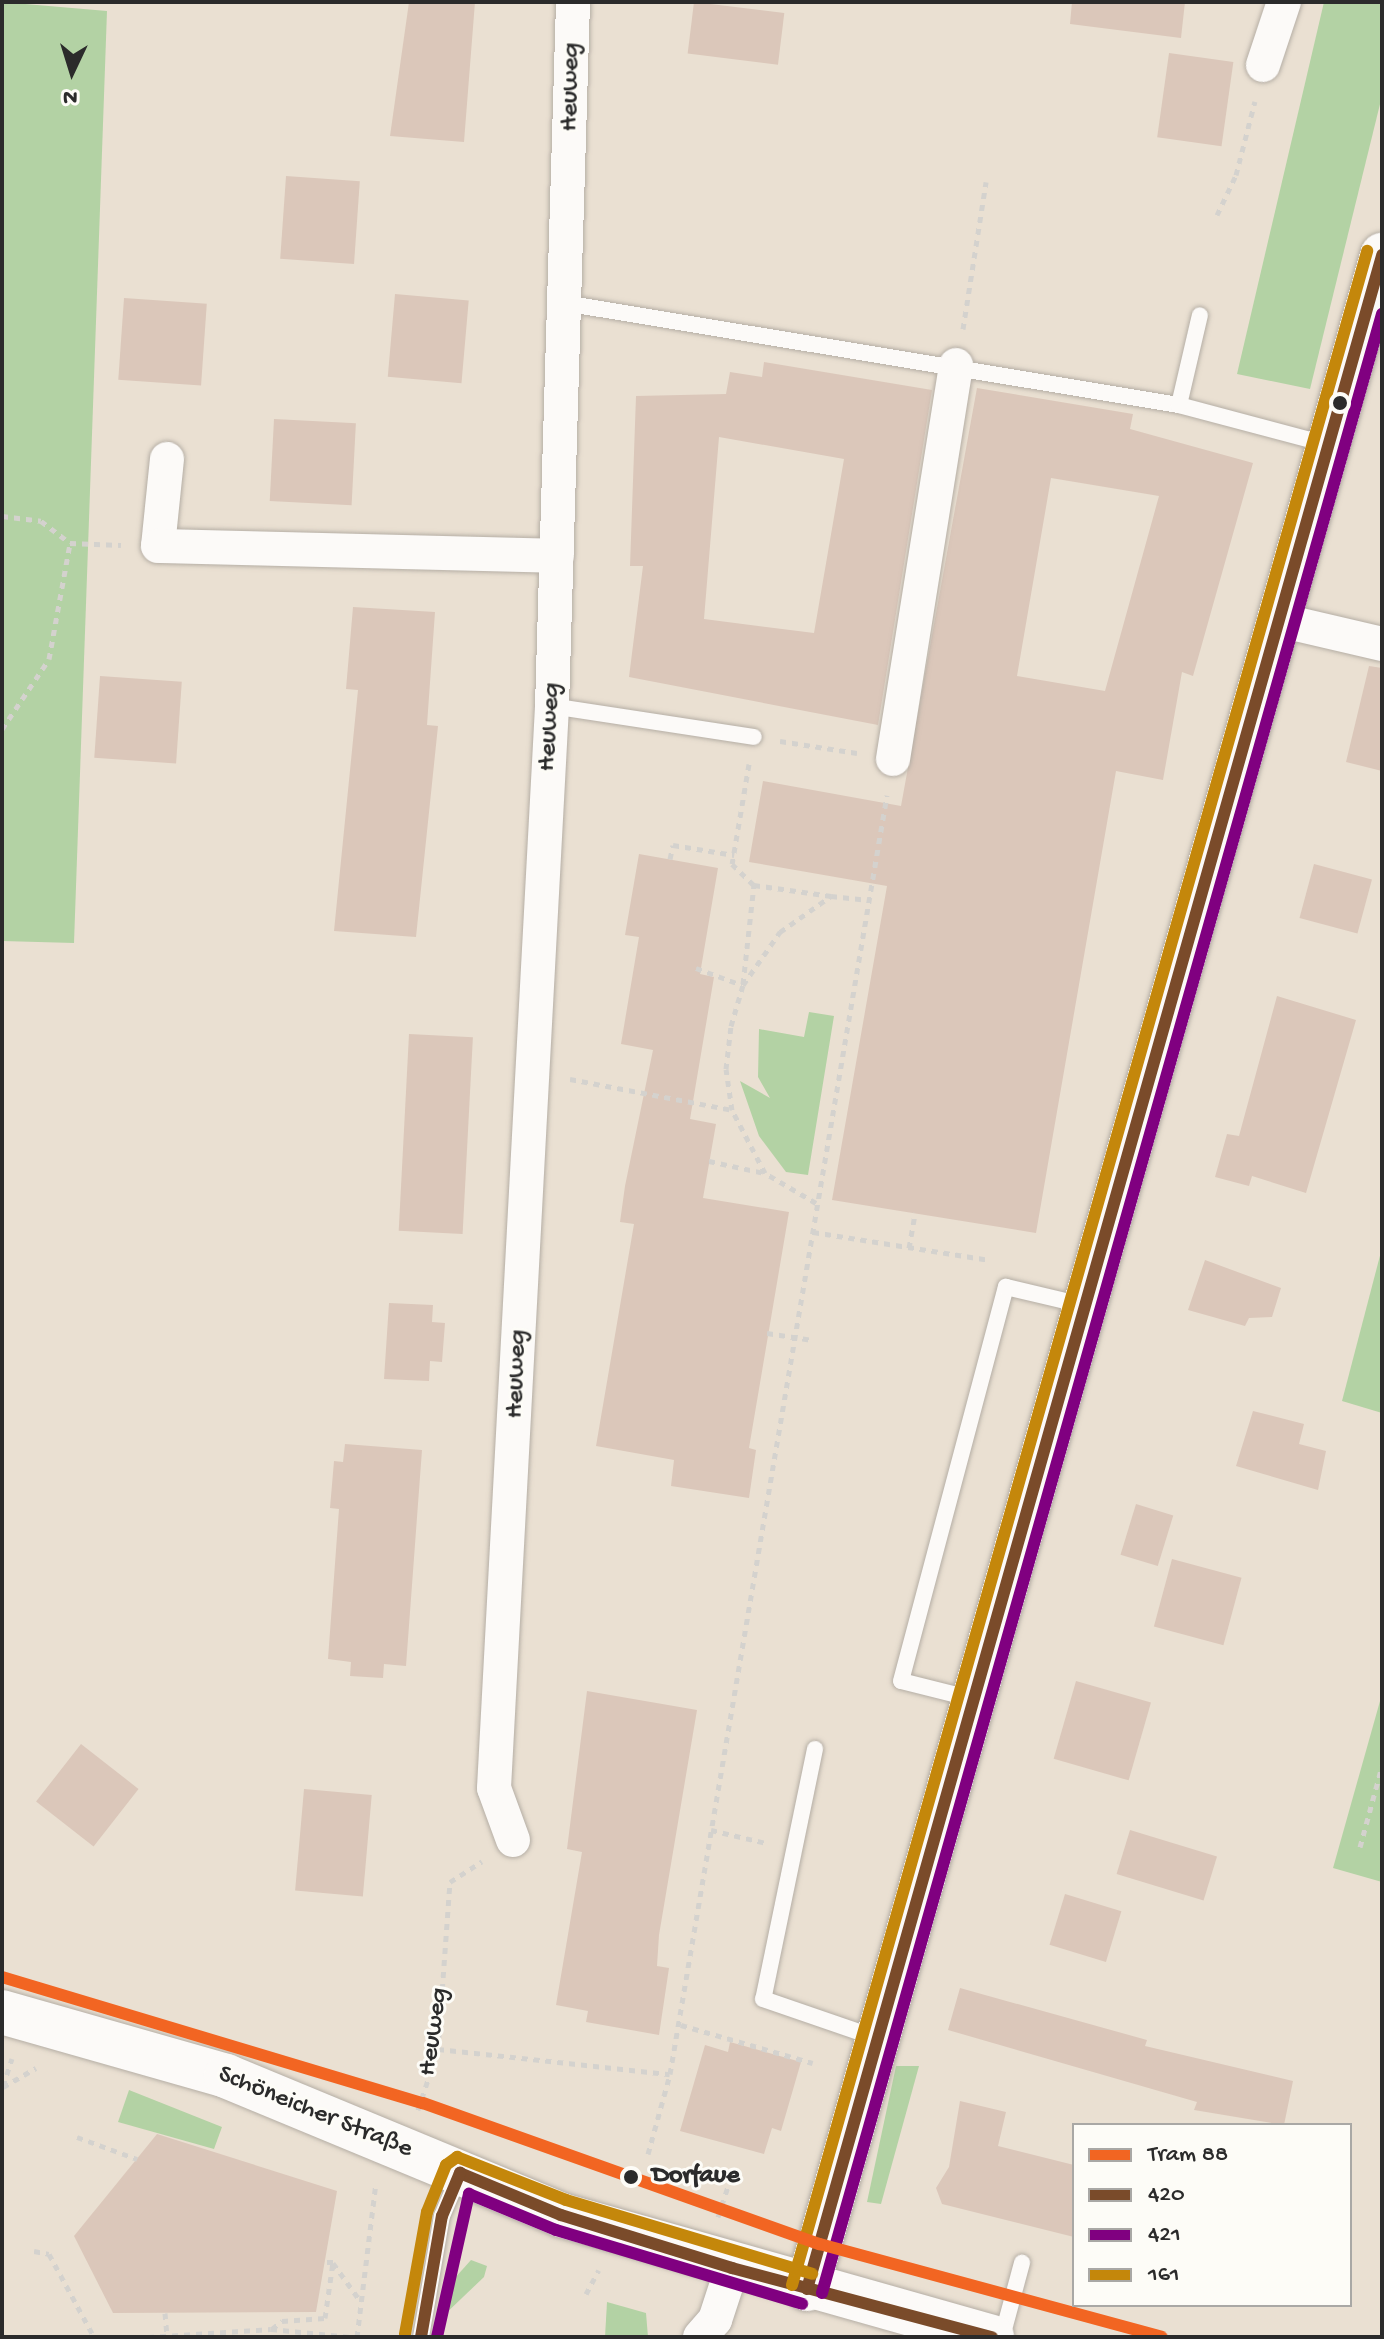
<!DOCTYPE html>
<meta charset="utf-8">
<style>
body{margin:0}
#map{position:relative;width:1384px;height:2339px;overflow:hidden;background:#eae0d2;font-family:"Gochi Hand",sans-serif}
div>[style]{position:absolute}
.green>*{inset:0;background:#b3d2a4}
.building>*{inset:0;background:#dbc7ba;transform-origin:0 0}
.path>*{height:5px;margin-top:-2.5px;transform-origin:0;background:repeating-linear-gradient(90deg,#d4d2ce 0 6px,transparent 0 12px)}
.roads{filter:drop-shadow(0 0 2px #b5aea5) drop-shadow(0 0 2px #b5aea5)}
.lane>*{height:16px;margin:-8px;padding:0 8px;transform-origin:8px;border-radius:8px;background:#fcfaf8}
.street>*{height:34px;margin:-17px;padding:0 17px;transform-origin:17px;border-radius:17px;background:#fcfaf8}
.secondary>*{height:44px;margin:-22px;padding:0 22px;transform-origin:22px;border-radius:22px;background:#fcfaf8}
.bus-1>*{height:12px;margin:-6px;padding:0 6px;transform-origin:6px;border-radius:6px;background:#7a4b2a}
.bus-2>*{height:12px;margin:-6px;padding:0 6px;transform-origin:6px;border-radius:6px;background:#800080}
.bus-3>*{height:12px;margin:-6px;padding:0 6px;transform-origin:6px;border-radius:6px;background:#c4870b}
.tram-1>*{height:12px;margin:-6px;padding:0 6px;transform-origin:6px;border-radius:6px;background:#f26522}
.dots>*{width:22px;height:22px;translate:-50% -50%;box-sizing:border-box;border:4px solid #fdfcf7;border-radius:50%}
span{translate:-50% -50%;white-space:nowrap;text-align:center;line-height:1.15;-webkit-text-stroke:6px #fdfcf7;paint-order:stroke}
.street-label{font-size:26px;color:#2b2b2b}
.stop-label{font-size:26px;color:#2b2b2b;font-weight:700}
.left{translate:0 -50%;text-align:left}
.frame{position:absolute;inset:0;border:4px solid #2b2b2b;pointer-events:none}
.legend{position:absolute;left:1072px;top:2123px;width:280px;height:184px;box-sizing:border-box;background:#fdfcf7;border:2px solid #a9a8a5;margin:0;padding:10px 14px;list-style:none;font-size:24px;color:#2b2b2b}
.legend li{display:flex;align-items:center;gap:16px;height:40px}
.legend b{width:40px;border:2px solid #a9a8a5}
.north{position:absolute;left:32px;top:32px;width:80px;height:80px;-webkit-text-stroke:6px #fdfcf7;paint-order:stroke;rotate:184deg;font-size:22px;font-weight:700;line-height:32px;text-align:center;color:#2b2b2b}
.north::after{content:'';display:block;margin:auto;width:28px;height:36px;background:#2b2b2b;clip-path:polygon(50% 0,100% 100%,50% 72%,0 100%)}
</style>
<div id="map">
<div class="green">
<i style="clip-path:polygon(2px 2px,107px 11px,74px 943px,2px 941px)"></i>
<i style="clip-path:polygon(1324px 2px,1382px 2px,1382px 96px,1310px 389px,1237px 374px)"></i>
<i style="clip-path:polygon(809px 1012px,834px 1016px,808px 1175px,786px 1172px,759px 1136px,740px 1081px,770px 1098px,758px 1077px,759px 1029px,804px 1037px)"></i>
<i style="clip-path:polygon(1382px 1248px,1382px 1413px,1342px 1401px)"></i>
<i style="clip-path:polygon(1382px 1694px,1382px 1882px,1333px 1868px)"></i>
<i style="clip-path:polygon(896px 2066px,919px 2066px,881px 2204px,867px 2202px)"></i>
<i style="clip-path:polygon(129px 2090px,222px 2127px,214px 2149px,118px 2122px)"></i>
<i style="clip-path:polygon(471px 2260px,487px 2266px,484px 2277px,441px 2318px,445px 2289px)"></i>
<i style="clip-path:polygon(607px 2302px,646px 2313px,648px 2337px,605px 2337px)"></i>
</div>
<div class="building">
<i style="clip-path:polygon(409px 2px,475px 2px,464px 142px,390px 136px)"></i>
<i style="left:694px;top:2px;width:91px;height:52px;rotate:7deg"></i>
<i style="clip-path:polygon(1072px 2px,1185px 2px,1181px 38px,1070px 24px)"></i>
<i style="left:1169px;top:53px;width:65px;height:85px;rotate:8deg"></i>
<i style="left:286px;top:176px;width:74px;height:83px;rotate:4deg"></i>
<i style="left:395px;top:294px;width:74px;height:83px;rotate:5deg"></i>
<i style="left:124px;top:298px;width:83px;height:82px;rotate:4deg"></i>
<i style="clip-path:polygon(evenodd,764px 362px,932px 390px,878px 725px,629px 677px,643px 566px,630px 566px,636px 396px,726px 394px,730px 372px,762px 377px,764px 362px,719px 437px,844px 459px,814px 633px,704px 619px,719px 437px)"></i>
<i style="clip-path:polygon(evenodd,977px 388px,1133px 414px,1130px 429px,1253px 463px,1193px 676px,1182px 672px,1163px 780px,1116px 771px,1036px 1233px,832px 1200px,887px 886px,749px 862px,763px 781px,901px 806px,977px 388px,1051px 478px,1159px 496px,1105px 691px,1017px 676px,1051px 478px)"></i>
<i style="left:274px;top:419px;width:82px;height:82px;rotate:3deg"></i>
<i style="clip-path:polygon(353px 607px,435px 612px,427px 725px,438px 726px,416px 937px,334px 931px,358px 690px,346px 689px)"></i>
<i style="clip-path:polygon(1369px 666px,1382px 668px,1382px 771px,1346px 762px)"></i>
<i style="left:100px;top:676px;width:82px;height:82px;rotate:4deg"></i>
<i style="clip-path:polygon(639px 854px,718px 868px,700px 974px,714px 977px,690px 1119px,716px 1124px,703px 1198px,789px 1212px,749px 1448px,756px 1450px,749px 1498px,671px 1486px,674px 1460px,596px 1446px,634px 1224px,620px 1222px,625px 1186px,653px 1050px,621px 1044px,639px 937px,625px 935px)"></i>
<i style="left:1314px;top:864px;width:60px;height:56px;rotate:15deg"></i>
<i style="clip-path:polygon(1277px 996px,1356px 1020px,1306px 1193px,1252px 1176px,1249px 1186px,1215px 1177px,1227px 1134px,1239px 1136px)"></i>
<i style="left:409px;top:1034px;width:64px;height:197px;rotate:3deg"></i>
<i style="clip-path:polygon(1205px 1260px,1281px 1288px,1272px 1317px,1249px 1318px,1245px 1326px,1188px 1310px)"></i>
<i style="clip-path:polygon(389px 1303px,433px 1305px,432px 1322px,445px 1323px,442px 1362px,430px 1361px,429px 1381px,384px 1379px)"></i>
<i style="clip-path:polygon(1253px 1411px,1304px 1424px,1299px 1444px,1326px 1451px,1318px 1490px,1236px 1466px)"></i>
<i style="clip-path:polygon(345px 1444px,422px 1450px,406px 1666px,384px 1664px,383px 1678px,350px 1676px,351px 1662px,328px 1659px,339px 1509px,330px 1508px,334px 1461px,343px 1462px)"></i>
<i style="left:1136px;top:1504px;width:39px;height:53px;rotate:17deg"></i>
<i style="left:1172px;top:1559px;width:72px;height:70px;rotate:15deg"></i>
<i style="left:1076px;top:1681px;width:78px;height:81px;rotate:16deg"></i>
<i style="clip-path:polygon(587px 1691px,697px 1710px,659px 1935px,657px 1966px,669px 1968px,659px 2035px,586px 2022px,588px 2011px,556px 2005px,582px 1852px,567px 1849px)"></i>
<i style="left:81px;top:1744px;width:73px;height:73px;rotate:38deg"></i>
<i style="left:304px;top:1789px;width:68px;height:102px;rotate:5deg"></i>
<i style="left:1130px;top:1830px;width:91px;height:46px;rotate:17deg"></i>
<i style="left:1065px;top:1894px;width:59px;height:53px;rotate:17deg"></i>
<i style="clip-path:polygon(960px 1988px,1147px 2040px,1145px 2046px,1293px 2081px,1284px 2125px,1194px 2110px,1197px 2102px,948px 2030px)"></i>
<i style="clip-path:polygon(730px 2042px,801px 2062px,781px 2131px,772px 2128px,764px 2154px,680px 2131px,705px 2045px,728px 2052px)"></i>
<i style="clip-path:polygon(960px 2101px,1006px 2112px,998px 2146px,1074px 2165px,1074px 2237px,942px 2204px,936px 2188px,949px 2167px)"></i>
<i style="clip-path:polygon(157px 2134px,337px 2191px,316px 2312px,113px 2313px,74px 2236px)"></i>
</div>
<div class="path">
<i style="left:1217px;top:215px;width:44px;rotate:-64.6deg"></i>
<i style="left:1236px;top:175px;width:76px;rotate:-75.6deg"></i>
<i style="left:963px;top:329px;width:149px;rotate:-81.1deg"></i>
<i style="left:2px;top:516px;width:39px;rotate:7deg"></i>
<i style="left:41px;top:521px;width:36px;rotate:37deg"></i>
<i style="left:70px;top:543px;width:51px;rotate:2.2deg"></i>
<i style="left:2px;top:729px;width:84px;rotate:-56.1deg"></i>
<i style="left:49px;top:659px;width:118px;rotate:-79.7deg"></i>
<i style="left:780px;top:741px;width:78px;rotate:8.9deg"></i>
<i style="left:749px;top:764px;width:101px;rotate:99.6deg"></i>
<i style="left:732px;top:864px;width:30px;rotate:44deg"></i>
<i style="left:754px;top:885px;width:78px;rotate:8.1deg"></i>
<i style="left:670px;top:859px;width:14px;rotate:-78deg"></i>
<i style="left:673px;top:845px;width:62px;rotate:9.3deg"></i>
<i style="left:696px;top:968px;width:49px;rotate:20.3deg"></i>
<i style="left:743px;top:984px;width:100px;rotate:-83.7deg"></i>
<i style="left:570px;top:1079px;width:165px;rotate:10.8deg"></i>
<i style="left:709px;top:1161px;width:56px;rotate:12.3deg"></i>
<i style="left:816px;top:1203px;width:59px;rotate:-149.5deg"></i>
<i style="left:765px;top:1173px;width:71px;rotate:-117.6deg"></i>
<i style="left:732px;top:1110px;width:41px;rotate:-98.3deg"></i>
<i style="left:726px;top:1069px;width:43px;rotate:-83.4deg"></i>
<i style="left:731px;top:1026px;width:43px;rotate:-73.7deg"></i>
<i style="left:743px;top:985px;width:65px;rotate:-55.1deg"></i>
<i style="left:780px;top:932px;width:62px;rotate:-35.2deg"></i>
<i style="left:831px;top:896px;width:38px;rotate:6deg"></i>
<i style="left:813px;top:1232px;width:179px;rotate:9deg"></i>
<i style="left:909px;top:1248px;width:36px;rotate:-80deg"></i>
<i style="left:767px;top:1333px;width:46px;rotate:8.8deg"></i>
<i style="left:711px;top:1830px;width:57px;rotate:13.3deg"></i>
<i style="left:1360px;top:1847px;width:84px;rotate:-74.8deg"></i>
<i style="left:681px;top:2025px;width:137px;rotate:16.1deg"></i>
<i style="left:438px;top:2049px;width:233px;rotate:6.2deg"></i>
<i style="left:670px;top:2074px;width:1297px;rotate:-80.37deg"></i>
<i style="left:3px;top:2086px;width:29px;rotate:-72deg"></i>
<i style="left:3px;top:2087px;width:38px;rotate:-30deg"></i>
<i style="left:418px;top:2110px;width:64px;rotate:-71.8deg"></i>
<i style="left:438px;top:2049px;width:167px;rotate:-85.9deg"></i>
<i style="left:450px;top:1882px;width:38px;rotate:-33deg"></i>
<i style="left:77px;top:2137px;width:64px;rotate:20.1deg"></i>
<i style="left:648px;top:2154px;width:83px;rotate:-74.6deg"></i>
<i style="left:718px;top:2217px;width:39px;rotate:-72deg"></i>
<i style="left:34px;top:2251px;width:15px;rotate:11deg"></i>
<i style="left:49px;top:2254px;width:94px;rotate:61.5deg"></i>
<i style="left:333px;top:2263px;width:48px;rotate:54.3deg"></i>
<i style="left:586px;top:2294px;width:27px;rotate:-62deg"></i>
<i style="left:165px;top:2313px;width:22px;rotate:85deg"></i>
<i style="left:272px;top:2329px;width:13px;rotate:-39deg"></i>
<i style="left:282px;top:2321px;width:43px;rotate:-4deg"></i>
<i style="left:325px;top:2318px;width:57px;rotate:-81.9deg"></i>
<i style="left:333px;top:2262px;width:8px;rotate:180deg"></i>
<i style="left:148px;top:2337px;width:123px;rotate:-3.7deg"></i>
<i style="left:271px;top:2329px;width:80px;rotate:5.7deg"></i>
<i style="left:357px;top:2337px;width:155px;rotate:-83deg"></i>
</div>
<div class="roads">
<div class="lane">
<i style="left:570px;top:304px;width:617px;rotate:9.42deg"></i>
<i style="left:1179px;top:405px;width:152px;rotate:14.9deg"></i>
<i style="left:1179px;top:405px;width:92px;rotate:-76.9deg"></i>
<i style="left:552px;top:706px;width:204px;rotate:8.7deg"></i>
<i style="left:973px;top:1699px;width:74px;rotate:-166deg"></i>
<i style="left:901px;top:1681px;width:408px;rotate:-75.1deg"></i>
<i style="left:1006px;top:1287px;width:78px;rotate:13.3deg"></i>
<i style="left:815px;top:1749px;width:255px;rotate:101.7deg"></i>
<i style="left:763px;top:1999px;width:120px;rotate:19deg"></i>
<i style="left:421px;top:2337px;width:123px;rotate:-80.2deg"></i>
<i style="left:442px;top:2216px;width:43px;rotate:-67deg"></i>
<i style="left:1002px;top:2337px;width:77px;rotate:-74.9deg"></i>
</div>
<div class="street">
<i style="left:1263px;top:65px;width:66px;rotate:-71.6deg"></i>
<i style="left:167px;top:459px;width:87px;rotate:95.9deg"></i>
<i style="left:158px;top:546px;width:399px;rotate:1.4deg"></i>
<i style="left:1279px;top:620px;width:106px;rotate:13.1deg"></i>
<i style="left:893px;top:759px;width:399px;rotate:-80.9deg"></i>
<i style="left:513px;top:1840px;width:55px;rotate:-110.1deg"></i>
<i style="left:494px;top:1788px;width:1084px;rotate:-86.93deg"></i>
<i style="left:552px;top:706px;width:704px;rotate:-88.29deg"></i>
<i style="left:700px;top:2337px;width:23px;rotate:-49deg"></i>
<i style="left:715px;top:2320px;width:55px;rotate:-71.9deg"></i>
</div>
<div class="secondary">
<i style="left:2px;top:2012px;width:233px;rotate:15.9deg"></i>
<i style="left:226px;top:2076px;width:363px;rotate:22.5deg"></i>
<i style="left:561px;top:2215px;width:448px;rotate:15.8deg"></i>
<i style="left:807px;top:2289px;width:2114px;rotate:-74.21deg"></i>
</div>
</div>
<div class="bus-1">
<i style="left:460px;top:2173px;width:109px;rotate:22.6deg"></i>
<i style="left:561px;top:2215px;width:179px;rotate:17.2deg"></i>
<i style="left:732px;top:2268px;width:269px;rotate:14.9deg"></i>
<i style="left:807px;top:2289px;width:2114px;rotate:-74.21deg"></i>
<i style="left:421px;top:2337px;width:123px;rotate:-80.2deg"></i>
<i style="left:442px;top:2216px;width:47px;rotate:-67.3deg"></i>
</div>
<div class="bus-2">
<i style="left:822px;top:2293px;width:2057px;rotate:-74.2deg"></i>
<i style="left:437px;top:2337px;width:147px;rotate:-77.4deg"></i>
<i style="left:469px;top:2194px;width:94px;rotate:22.5deg"></i>
<i style="left:556px;top:2230px;width:257px;rotate:16.7deg"></i>
</div>
<div class="bus-3">
<i style="left:792px;top:2285px;width:2114px;rotate:-74.21deg"></i>
<i style="left:405px;top:2334px;width:124px;rotate:-79.8deg"></i>
<i style="left:427px;top:2212px;width:51px;rotate:-68deg"></i>
<i style="left:446px;top:2165px;width:14px;rotate:-36deg"></i>
<i style="left:457px;top:2157px;width:117px;rotate:21.5deg"></i>
<i style="left:566px;top:2200px;width:257px;rotate:16.7deg"></i>
</div>
<div class="tram-1">
<i style="left:2px;top:1977px;width:439px;rotate:16.7deg"></i>
<i style="left:423px;top:2103px;width:421px;rotate:19.6deg"></i>
<i style="left:820px;top:2244px;width:354px;rotate:15.2deg"></i>
</div>
<div class="dots">
<i style="left:1340px;top:403px;background:#2b2b2b"></i>
<i style="left:631px;top:2177px;background:#2b2b2b"></i>
</div>
<div class="street-label">
<span style="left:572px;top:87px;rotate:-89deg">Heuweg</span>
<span style="left:551px;top:727px;rotate:-87deg">Heuweg</span>
<span style="left:518px;top:1374px;rotate:-88deg">Heuweg</span>
<span style="left:435px;top:2032px;rotate:-82deg">Heuweg</span>
<span style="left:315px;top:2113px;rotate:22deg">Schöneicher Straße</span>
</div>
<div class="stop-label">
<span class="left" style="left:652px;top:2177px">Dorfaue</span>
</div>
<div class="frame"></div>
<ul class="legend">
<li><b style="height:10px;background:#f26522"></b>Tram 88</li>
<li><b style="height:10px;background:#7a4b2a"></b>420</li>
<li><b style="height:10px;background:#800080"></b>421</li>
<li><b style="height:10px;background:#c4870b"></b>161</li>
</ul>
<div class="north">N</div>
</div>
